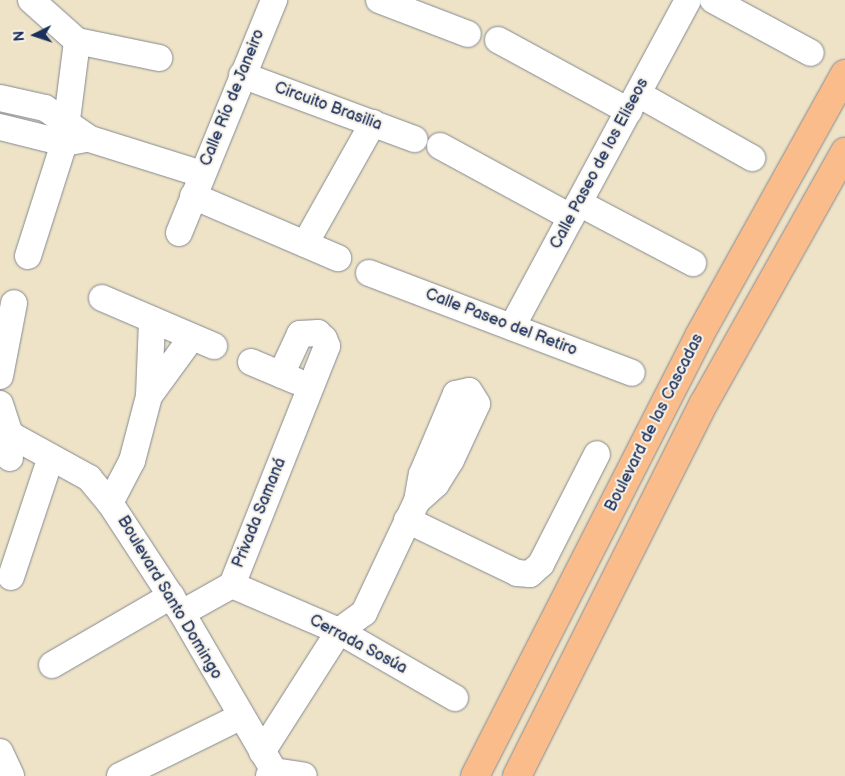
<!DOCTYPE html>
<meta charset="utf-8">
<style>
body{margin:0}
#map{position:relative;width:845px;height:776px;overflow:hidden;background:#eee3c6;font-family:"Balsamiq Sans",sans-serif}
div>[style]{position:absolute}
.roads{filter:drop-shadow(0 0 1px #848992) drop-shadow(0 0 1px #848992)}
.minor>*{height:26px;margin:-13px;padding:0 13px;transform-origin:13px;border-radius:13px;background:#fff}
.major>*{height:28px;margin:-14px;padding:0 14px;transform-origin:14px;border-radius:14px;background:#fabc8b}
span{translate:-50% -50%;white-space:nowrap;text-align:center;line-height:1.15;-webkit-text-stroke:4px #f7f3e8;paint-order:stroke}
.street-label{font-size:16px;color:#1b2f5e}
.north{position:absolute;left:10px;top:10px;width:50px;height:50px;-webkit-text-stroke:4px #f7f3e8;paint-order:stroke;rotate:266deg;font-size:14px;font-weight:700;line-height:20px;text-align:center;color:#1b2f5e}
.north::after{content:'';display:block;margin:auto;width:18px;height:22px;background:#1b2f5e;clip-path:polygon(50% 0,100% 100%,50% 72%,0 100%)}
</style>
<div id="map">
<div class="roads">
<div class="minor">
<i style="left:31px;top:0;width:62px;rotate:41.7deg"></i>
<i style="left:77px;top:41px;width:84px;rotate:11.7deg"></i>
<i style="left:379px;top:0;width:95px;rotate:20.9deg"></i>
<i style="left:713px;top:0;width:111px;rotate:28.4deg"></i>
<i style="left:498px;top:40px;width:149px;rotate:28.5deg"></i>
<i style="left:242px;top:75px;width:184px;rotate:20.4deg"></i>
<i style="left:638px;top:94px;width:131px;rotate:29.3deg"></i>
<i style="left:0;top:98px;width:46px;rotate:12.5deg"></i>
<i style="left:45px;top:108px;width:55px;rotate:34.6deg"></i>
<i style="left:90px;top:139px;width:117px;rotate:17.4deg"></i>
<i style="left:0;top:127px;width:66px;rotate:14deg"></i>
<i style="left:64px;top:143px;width:17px;rotate:-10deg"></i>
<i style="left:440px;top:146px;width:149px;rotate:28.5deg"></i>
<i style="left:193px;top:196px;width:158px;rotate:23.2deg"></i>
<i style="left:579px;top:203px;width:129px;rotate:27.8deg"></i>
<i style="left:179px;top:233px;width:252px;rotate:-67.8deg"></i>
<i style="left:305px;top:244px;width:139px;rotate:-60.7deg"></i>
<i style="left:28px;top:256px;width:119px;rotate:-72.3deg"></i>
<i style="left:64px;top:143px;width:103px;rotate:-82.7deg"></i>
<i style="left:369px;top:273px;width:281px;rotate:20.8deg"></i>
<i style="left:102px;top:298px;width:122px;rotate:23.2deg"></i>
<i style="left:512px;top:327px;width:371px;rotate:-61.7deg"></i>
<i style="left:251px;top:362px;width:49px;rotate:22.9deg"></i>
<i style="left:0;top:376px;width:74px;rotate:-79.1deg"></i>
<i style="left:149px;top:396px;width:73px;rotate:-53.9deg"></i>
<i style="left:0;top:404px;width:28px;rotate:72deg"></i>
<i style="left:9px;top:431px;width:27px;rotate:88deg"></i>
<i style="left:0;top:429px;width:102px;rotate:28.8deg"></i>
<i style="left:89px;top:478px;width:33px;rotate:50deg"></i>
<i style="left:110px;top:503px;width:131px;rotate:56.8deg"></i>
<i style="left:182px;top:613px;width:183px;rotate:59.8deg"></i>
<i style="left:110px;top:503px;width:47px;rotate:-62.4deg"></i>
<i style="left:132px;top:461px;width:67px;rotate:-75.3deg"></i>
<i style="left:149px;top:396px;width:76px;rotate:-87.7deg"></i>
<i style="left:407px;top:520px;width:122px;rotate:25.7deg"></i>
<i style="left:517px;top:573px;width:13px;rotate:4deg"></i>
<i style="left:530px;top:574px;width:15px;rotate:-42deg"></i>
<i style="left:541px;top:564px;width:123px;rotate:-63deg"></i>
<i style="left:11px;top:577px;width:126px;rotate:-71.6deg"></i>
<i style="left:232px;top:585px;width:116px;rotate:23.3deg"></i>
<i style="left:339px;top:631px;width:134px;rotate:30deg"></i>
<i style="left:182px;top:613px;width:57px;rotate:-29.2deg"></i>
<i style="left:232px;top:585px;width:257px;rotate:-68.3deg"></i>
<i style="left:327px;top:346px;width:8px;rotate:-113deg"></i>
<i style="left:324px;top:339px;width:8px;rotate:-135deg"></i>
<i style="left:318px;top:333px;width:18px;rotate:177deg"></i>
<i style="left:300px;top:334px;width:45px;rotate:114.9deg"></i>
<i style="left:52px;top:665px;width:138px;rotate:-30.1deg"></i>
<i style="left:0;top:752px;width:26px;rotate:65deg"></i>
<i style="left:262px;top:752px;width:143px;rotate:-57.5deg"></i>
<i style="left:339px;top:631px;width:31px;rotate:-36deg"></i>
<i style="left:364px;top:613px;width:124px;rotate:-64.7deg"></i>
<i style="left:417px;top:501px;width:27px;rotate:-80deg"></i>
<i style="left:422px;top:474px;width:87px;rotate:-67deg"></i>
<i style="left:456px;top:394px;width:13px;rotate:-13deg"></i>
<i style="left:469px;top:391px;width:15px;rotate:58deg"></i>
<i style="left:477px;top:404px;width:62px;rotate:114.9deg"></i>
<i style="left:451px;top:460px;width:28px;rotate:122deg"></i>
<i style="left:436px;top:484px;width:25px;rotate:138deg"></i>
<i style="left:120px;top:776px;width:134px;rotate:-26.2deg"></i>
<i style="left:269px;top:776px;width:7px;rotate:-45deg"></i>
<i style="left:274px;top:771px;width:30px;rotate:9deg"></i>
</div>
<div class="major">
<i style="left:475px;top:776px;width:494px;rotate:-63deg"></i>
<i style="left:699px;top:336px;width:300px;rotate:-60.9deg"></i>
<i style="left:517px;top:776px;width:417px;rotate:-63.4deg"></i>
<i style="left:704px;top:403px;width:288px;rotate:-60.7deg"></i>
</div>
</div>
<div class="street-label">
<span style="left:233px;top:98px;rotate:-68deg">Calle Río de Janeiro</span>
<span style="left:328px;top:107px;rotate:20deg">Circuito Brasilia</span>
<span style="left:600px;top:164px;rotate:-62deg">Calle Paseo de los Eliseos</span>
<span style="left:501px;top:323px;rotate:21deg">Calle Paseo del Retiro</span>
<span style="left:655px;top:423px;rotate:-63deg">Boulevard de las Cascadas</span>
<span style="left:260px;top:513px;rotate:-68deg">Privada Samaná</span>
<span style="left:169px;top:598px;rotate:59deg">Boulevard Santo Domingo</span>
<span style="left:358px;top:645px;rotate:28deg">Cerrada Sosúa</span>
</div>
<div class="north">N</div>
</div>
